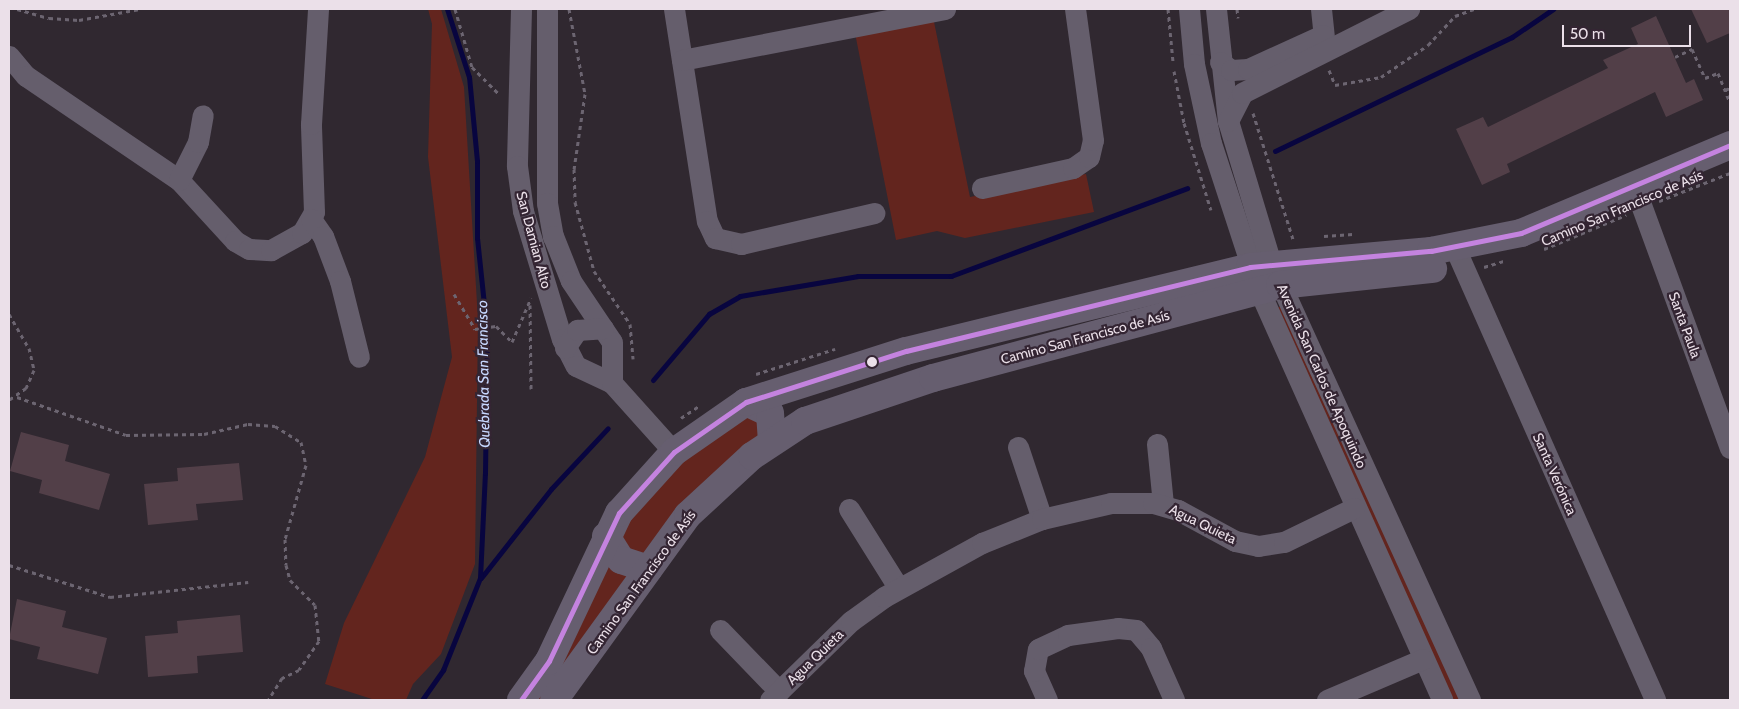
<!DOCTYPE html>
<meta charset="utf-8">
<style>
body{margin:0}
#map{position:relative;width:1739px;height:709px;overflow:hidden;background:#302830;font-family:Cabin,sans-serif}
div>[style]{position:absolute}
.green>*{inset:0;background:#63251e}
.stream>*{height:5px;margin:-2.5px;padding:0 2.5px;transform-origin:2.5px;border-radius:2.5px;background:#08053f}
.building>*{inset:0;background:#523f48}
.path>*{height:3px;margin-top:-1.5px;transform-origin:0;background:repeating-linear-gradient(90deg,#6c6571 0 4px,transparent 0 8px)}
.minor>*{height:21px;margin:-10.5px;padding:0 10.5px;transform-origin:10.5px;border-radius:10.5px;background:#655e6c}
.major>*{height:28px;margin:-14px;padding:0 14px;transform-origin:14px;border-radius:14px;background:#665e6f}
.bus-1>*{height:5px;margin:-2.5px;padding:0 2.5px;transform-origin:2.5px;border-radius:2.5px;background:#c483df}
.dots>*{width:14px;height:14px;translate:-50% -50%;box-sizing:border-box;border:2px solid #342533;border-radius:50%}
span{translate:-50% -50%;white-space:nowrap;text-align:center;line-height:1.15;-webkit-text-stroke:4.5px #342533;paint-order:stroke}
.street-label{font-size:14px;color:#ebe0e9}
.water-label{font-size:15px;color:#c7d7ff;font-style:italic}
.frame{position:absolute;inset:0;border:10px solid #ebe0e9;pointer-events:none}
.scale{position:absolute;left:1562px;top:25px;width:129px;height:22px;box-sizing:border-box;border:2px solid #ebe0e9;border-top:0;padding-left:6px;font-size:15px;line-height:18px;white-space:nowrap;color:#ebe0e9;-webkit-text-stroke:4px #342533;paint-order:stroke}
</style>
<div id="map">
<div class="green">
<i style="clip-path:polygon(428px 9px,441px 9px,464px 87px,478px 320px,475px 564px,441px 654px,413px 684px,406px 700px,375px 700px,325px 684px,344px 623px,425px 457px,452px 357px,428px 157px,432px 24px)"></i>
<i style="clip-path:polygon(933px 17px,970px 197px,1086px 174px,1094px 212px,965px 238px,937px 231px,896px 240px,855px 33px)"></i>
<i style="clip-path:polygon(1283px 305px,1461px 700px,1453px 700px,1420px 629px,1277px 308px)"></i>
<i style="clip-path:polygon(757px 409px,764px 437px,650px 553px,630px 555px,619px 534px,669px 467px)"></i>
<i style="clip-path:polygon(603px 560px,634px 574px,541px 700px,533px 700px)"></i>
</div>
<div class="stream">
<i style="left:1275px;top:151px;width:263px;rotate:-25.7deg"></i>
<i style="left:1512px;top:37px;width:50px;rotate:-34.3deg"></i>
<i style="left:653px;top:380px;width:87px;rotate:-49.7deg"></i>
<i style="left:709px;top:314px;width:36px;rotate:-30deg"></i>
<i style="left:740px;top:296px;width:120px;rotate:-9.6deg"></i>
<i style="left:858px;top:276px;width:93px"></i>
<i style="left:951px;top:276px;width:252px;rotate:-20.4deg"></i>
<i style="left:481px;top:578px;width:113px;rotate:-51.8deg"></i>
<i style="left:551px;top:489px;width:83px;rotate:-46.9deg"></i>
<i style="left:422px;top:700px;width:37px;rotate:-55deg"></i>
<i style="left:443px;top:670px;width:99px;rotate:-68.1deg"></i>
<i style="left:480px;top:578px;width:105px;rotate:-87.3deg"></i>
<i style="left:485px;top:473px;width:140px;rotate:-89.2deg"></i>
<i style="left:487px;top:333px;width:96px;rotate:-96deg"></i>
<i style="left:477px;top:238px;width:77px;rotate:-90deg"></i>
<i style="left:477px;top:161px;width:84px;rotate:-95.4deg"></i>
<i style="left:469px;top:77px;width:71px;rotate:-107.9deg"></i>
</div>
<div class="building">
<i style="clip-path:polygon(1691px 9px,1730px 9px,1730px 33px,1707px 43px)"></i>
<i style="clip-path:polygon(1656px 16px,1686px 83px,1694px 79px,1703px 100px,1666px 117px,1655px 92px,1507px 164px,1510px 172px,1482px 185px,1456px 129px,1483px 117px,1488px 127px,1608px 68px,1603px 60px,1638px 44px,1631px 28px)"></i>
<i style="clip-path:polygon(21px 432px,69px 445px,65px 461px,110px 474px,99px 510px,39px 493px,42px 480px,10px 471px)"></i>
<i style="clip-path:polygon(239px 463px,243px 500px,196px 504px,198px 520px,148px 525px,144px 484px,178px 481px,177px 468px)"></i>
<i style="clip-path:polygon(17px 599px,66px 611px,62px 627px,107px 638px,98px 674px,37px 659px,40px 647px,9px 639px)"></i>
<i style="clip-path:polygon(240px 615px,243px 652px,197px 656px,198px 673px,148px 677px,145px 636px,178px 633px,177px 621px)"></i>
</div>
<div class="path">
<i style="left:17px;top:9px;width:33px;rotate:16deg"></i>
<i style="left:49px;top:18px;width:30px;rotate:4deg"></i>
<i style="left:79px;top:20px;width:62px;rotate:-10.2deg"></i>
<i style="left:455px;top:9px;width:60px;rotate:73.7deg"></i>
<i style="left:472px;top:67px;width:38px;rotate:45deg"></i>
<i style="left:569px;top:9px;width:86px;rotate:79.3deg"></i>
<i style="left:585px;top:94px;width:76px;rotate:98.3deg"></i>
<i style="left:574px;top:169px;width:33px;rotate:88deg"></i>
<i style="left:575px;top:202px;width:72px;rotate:74.6deg"></i>
<i style="left:594px;top:271px;width:64px;rotate:55.8deg"></i>
<i style="left:630px;top:324px;width:35px;rotate:85deg"></i>
<i style="left:1168px;top:9px;width:53px;rotate:84.6deg"></i>
<i style="left:1237px;top:9px;width:9px;rotate:84deg"></i>
<i style="left:1675px;top:57px;width:19px;rotate:-25deg"></i>
<i style="left:1692px;top:49px;width:32px;rotate:66deg"></i>
<i style="left:1705px;top:78px;width:14px;rotate:-21deg"></i>
<i style="left:1718px;top:73px;width:31px;rotate:68deg"></i>
<i style="left:1329px;top:70px;width:16px;rotate:68deg"></i>
<i style="left:1335px;top:85px;width:47px;rotate:-9.9deg"></i>
<i style="left:1381px;top:77px;width:57px;rotate:-34.2deg"></i>
<i style="left:1428px;top:45px;width:40px;rotate:-47deg"></i>
<i style="left:1455px;top:16px;width:20px;rotate:-20deg"></i>
<i style="left:1174px;top:71px;width:53px;rotate:79.1deg"></i>
<i style="left:1184px;top:123px;width:91px;rotate:72.8deg"></i>
<i style="left:1725px;top:90px;width:5px;rotate:-22deg"></i>
<i style="left:1253px;top:113px;width:132px;rotate:72.4deg"></i>
<i style="left:1659px;top:201px;width:76px;rotate:-21.5deg"></i>
<i style="left:1324px;top:236px;width:29px;rotate:-4deg"></i>
<i style="left:1544px;top:249px;width:89px;rotate:-22.5deg"></i>
<i style="left:1484px;top:267px;width:21px;rotate:-17deg"></i>
<i style="left:454px;top:294px;width:41px;rotate:59deg"></i>
<i style="left:475px;top:329px;width:21px;rotate:-8deg"></i>
<i style="left:496px;top:326px;width:23px;rotate:45deg"></i>
<i style="left:512px;top:342px;width:48px;rotate:-66.6deg"></i>
<i style="left:530px;top:305px;width:84px;rotate:89.3deg"></i>
<i style="left:9px;top:314px;width:39px;rotate:60deg"></i>
<i style="left:29px;top:348px;width:23px;rotate:77deg"></i>
<i style="left:34px;top:370px;width:20px;rotate:114deg"></i>
<i style="left:26px;top:388px;width:21px;rotate:145deg"></i>
<i style="left:756px;top:374px;width:83px;rotate:-17.6deg"></i>
<i style="left:17px;top:397px;width:115px;rotate:19.2deg"></i>
<i style="left:126px;top:435px;width:78px;rotate:-0.7deg"></i>
<i style="left:204px;top:434px;width:45px;rotate:-12.8deg"></i>
<i style="left:248px;top:424px;width:27px;rotate:4deg"></i>
<i style="left:275px;top:426px;width:31px;rotate:32deg"></i>
<i style="left:301px;top:442px;width:24px;rotate:78deg"></i>
<i style="left:306px;top:465px;width:77px;rotate:105.8deg"></i>
<i style="left:285px;top:539px;width:26px;rotate:88deg"></i>
<i style="left:286px;top:565px;width:16px;rotate:75deg"></i>
<i style="left:290px;top:580px;width:35px;rotate:45deg"></i>
<i style="left:315px;top:605px;width:36px;rotate:84deg"></i>
<i style="left:319px;top:641px;width:35px;rotate:125deg"></i>
<i style="left:299px;top:670px;width:19px;rotate:155deg"></i>
<i style="left:282px;top:678px;width:26px;rotate:122deg"></i>
<i style="left:681px;top:418px;width:23px;rotate:-34deg"></i>
<i style="left:9px;top:565px;width:106px;rotate:17.6deg"></i>
<i style="left:110px;top:597px;width:139px;rotate:-6.2deg"></i>
</div>
<div class="minor">
<i style="left:521px;top:9px;width:157px;rotate:91.5deg"></i>
<i style="left:517px;top:166px;width:45px;rotate:82.4deg"></i>
<i style="left:523px;top:211px;width:134px;rotate:73.1deg"></i>
<i style="left:562px;top:339px;width:30px;rotate:63deg"></i>
<i style="left:576px;top:366px;width:40px;rotate:25deg"></i>
<i style="left:612px;top:383px;width:93px;rotate:48.1deg"></i>
<i style="left:547px;top:9px;width:194px;rotate:90deg"></i>
<i style="left:547px;top:203px;width:34px;rotate:80deg"></i>
<i style="left:553px;top:236px;width:48px;rotate:68.2deg"></i>
<i style="left:571px;top:281px;width:73px;rotate:56.1deg"></i>
<i style="left:612px;top:342px;width:41px;rotate:90deg"></i>
<i style="left:674px;top:9px;width:215px;rotate:81.2deg"></i>
<i style="left:707px;top:221px;width:19px;rotate:65deg"></i>
<i style="left:715px;top:238px;width:27px;rotate:13deg"></i>
<i style="left:741px;top:244px;width:137px;rotate:-13.1deg"></i>
<i style="left:1189px;top:9px;width:55px;rotate:84.8deg"></i>
<i style="left:1194px;top:64px;width:81px;rotate:77.9deg"></i>
<i style="left:1211px;top:143px;width:155px;rotate:71.9deg"></i>
<i style="left:1259px;top:290px;width:449px;rotate:65.9deg"></i>
<i style="left:1216px;top:9px;width:113px;rotate:83.9deg"></i>
<i style="left:1228px;top:121px;width:148px;rotate:73.2deg"></i>
<i style="left:1271px;top:263px;width:480px;rotate:65.5deg"></i>
<i style="left:1321px;top:9px;width:38px;rotate:84deg"></i>
<i style="left:9px;top:56px;width:26px;rotate:50deg"></i>
<i style="left:26px;top:76px;width:185px;rotate:34.2deg"></i>
<i style="left:179px;top:180px;width:83px;rotate:47.4deg"></i>
<i style="left:235px;top:241px;width:16px;rotate:30deg"></i>
<i style="left:249px;top:249px;width:22px;rotate:3deg"></i>
<i style="left:271px;top:250px;width:35px;rotate:-29deg"></i>
<i style="left:302px;top:233px;width:24px;rotate:-60deg"></i>
<i style="left:314px;top:212px;width:88px;rotate:-92deg"></i>
<i style="left:311px;top:124px;width:115px;rotate:-86.5deg"></i>
<i style="left:682px;top:60px;width:268px;rotate:-11deg"></i>
<i style="left:1220px;top:62px;width:14px;rotate:36deg"></i>
<i style="left:1231px;top:70px;width:17px;rotate:-3deg"></i>
<i style="left:1248px;top:69px;width:82px;rotate:-24.4deg"></i>
<i style="left:1228px;top:121px;width:31px;rotate:-63deg"></i>
<i style="left:1242px;top:93px;width:187px;rotate:-26.7deg"></i>
<i style="left:179px;top:180px;width:42px;rotate:-63.4deg"></i>
<i style="left:198px;top:142px;width:27px;rotate:-80deg"></i>
<i style="left:982px;top:188px;width:93px;rotate:-12.4deg"></i>
<i style="left:1073px;top:168px;width:19px;rotate:-35deg"></i>
<i style="left:1089px;top:157px;width:17px;rotate:-77deg"></i>
<i style="left:1093px;top:140px;width:132px;rotate:-97.8deg"></i>
<i style="left:1640px;top:202px;width:262px;rotate:69.9deg"></i>
<i style="left:311px;top:219px;width:21px;rotate:55deg"></i>
<i style="left:323px;top:236px;width:48px;rotate:69.3deg"></i>
<i style="left:340px;top:281px;width:78px;rotate:76deg"></i>
<i style="left:1455px;top:248px;width:494px;rotate:66.1deg"></i>
<i style="left:565px;top:348px;width:22px;rotate:-56deg"></i>
<i style="left:577px;top:330px;width:26px;rotate:-4deg"></i>
<i style="left:1157px;top:444px;width:60px;rotate:84.3deg"></i>
<i style="left:1018px;top:447px;width:76px;rotate:71.6deg"></i>
<i style="left:849px;top:509px;width:92px;rotate:57.9deg"></i>
<i style="left:720px;top:630px;width:85px;rotate:46deg"></i>
<i style="left:770px;top:700px;width:113px;rotate:-44.3deg"></i>
<i style="left:851px;top:621px;width:41px;rotate:-36deg"></i>
<i style="left:884px;top:597px;width:112px;rotate:-28.9deg"></i>
<i style="left:982px;top:543px;width:65px;rotate:-21.8deg"></i>
<i style="left:1042px;top:519px;width:71px;rotate:-13.1deg"></i>
<i style="left:1111px;top:503px;width:42px"></i>
<i style="left:1153px;top:503px;width:26px;rotate:16deg"></i>
<i style="left:1178px;top:510px;width:65px;rotate:28.5deg"></i>
<i style="left:1235px;top:541px;width:24px;rotate:12deg"></i>
<i style="left:1258px;top:546px;width:26px;rotate:-9deg"></i>
<i style="left:1284px;top:542px;width:78px;rotate:-25.9deg"></i>
<i style="left:1047px;top:700px;width:32px;rotate:-114deg"></i>
<i style="left:1034px;top:671px;width:22px;rotate:-80deg"></i>
<i style="left:1038px;top:649px;width:33px;rotate:-25deg"></i>
<i style="left:1068px;top:635px;width:50px;rotate:-8deg"></i>
<i style="left:1118px;top:628px;width:18px;rotate:6deg"></i>
<i style="left:1136px;top:630px;width:23px;rotate:50deg"></i>
<i style="left:1151px;top:648px;width:57px;rotate:66.1deg"></i>
<i style="left:1327px;top:700px;width:104px;rotate:-23.1deg"></i>
</div>
<div class="major">
<i style="left:746px;top:402px;width:26px;rotate:25deg"></i>
<i style="left:770px;top:413px;width:26px;rotate:86deg"></i>
<i style="left:606px;top:536px;width:28px;rotate:58deg"></i>
<i style="left:621px;top:560px;width:29px;rotate:18deg"></i>
<i style="left:521px;top:700px;width:48px;rotate:-54.3deg"></i>
<i style="left:549px;top:661px;width:164px;rotate:-64.7deg"></i>
<i style="left:619px;top:513px;width:82px;rotate:-48deg"></i>
<i style="left:674px;top:452px;width:88px;rotate:-34.8deg"></i>
<i style="left:746px;top:402px;width:168px;rotate:-17.7deg"></i>
<i style="left:906px;top:351px;width:354px;rotate:-13.7deg"></i>
<i style="left:1250px;top:267px;width:182px;rotate:-5.1deg"></i>
<i style="left:1431px;top:251px;width:92px;rotate:-11.3deg"></i>
<i style="left:1521px;top:233px;width:227px;rotate:-22.8deg"></i>
<i style="left:554px;top:700px;width:228px;rotate:-54.1deg"></i>
<i style="left:688px;top:515px;width:87px;rotate:-42.7deg"></i>
<i style="left:752px;top:456px;width:64px;rotate:-33.4deg"></i>
<i style="left:805px;top:421px;width:135px;rotate:-18.6deg"></i>
<i style="left:933px;top:378px;width:359px;rotate:-15deg"></i>
<i style="left:1280px;top:285px;width:154px;rotate:-6deg"></i>
</div>
<div class="bus-1">
<i style="left:521px;top:700px;width:48px;rotate:-54.3deg"></i>
<i style="left:549px;top:661px;width:164px;rotate:-64.7deg"></i>
<i style="left:619px;top:513px;width:82px;rotate:-48deg"></i>
<i style="left:674px;top:452px;width:88px;rotate:-34.8deg"></i>
<i style="left:746px;top:402px;width:168px;rotate:-17.7deg"></i>
<i style="left:906px;top:351px;width:354px;rotate:-13.7deg"></i>
<i style="left:1250px;top:267px;width:182px;rotate:-5.1deg"></i>
<i style="left:1431px;top:251px;width:92px;rotate:-11.3deg"></i>
<i style="left:1521px;top:233px;width:227px;rotate:-22.8deg"></i>
</div>
<div class="dots">
<i style="left:872px;top:362px;background:#ebe0e9"></i>
</div>
<div class="street-label">
<span style="left:1622px;top:208px;rotate:-23deg">Camino San Francisco de Asís</span>
<span style="left:534px;top:240px;rotate:75deg">San Damian Alto</span>
<span style="left:1685px;top:325px;rotate:70deg">Santa Paula</span>
<span style="left:1085px;top:337px;rotate:-15deg">Camino San Francisco de Asís</span>
<span style="left:1322px;top:376px;rotate:66deg">Avenida San Carlos de Apoquindo</span>
<span style="left:1555px;top:474px;rotate:66deg">Santa Verónica</span>
<span style="left:1203px;top:524px;rotate:26deg">Agua Quieta</span>
<span style="left:641px;top:582px;rotate:-54deg">Camino San Francisco de Asís</span>
<span style="left:815px;top:657px;rotate:-44deg">Agua Quieta</span>
</div>
<div class="water-label">
<span style="left:484px;top:374px;rotate:-91deg">Quebrada San Francisco</span>
</div>
<div class="frame"></div>
<div class="scale">50 m</div>
</div>
